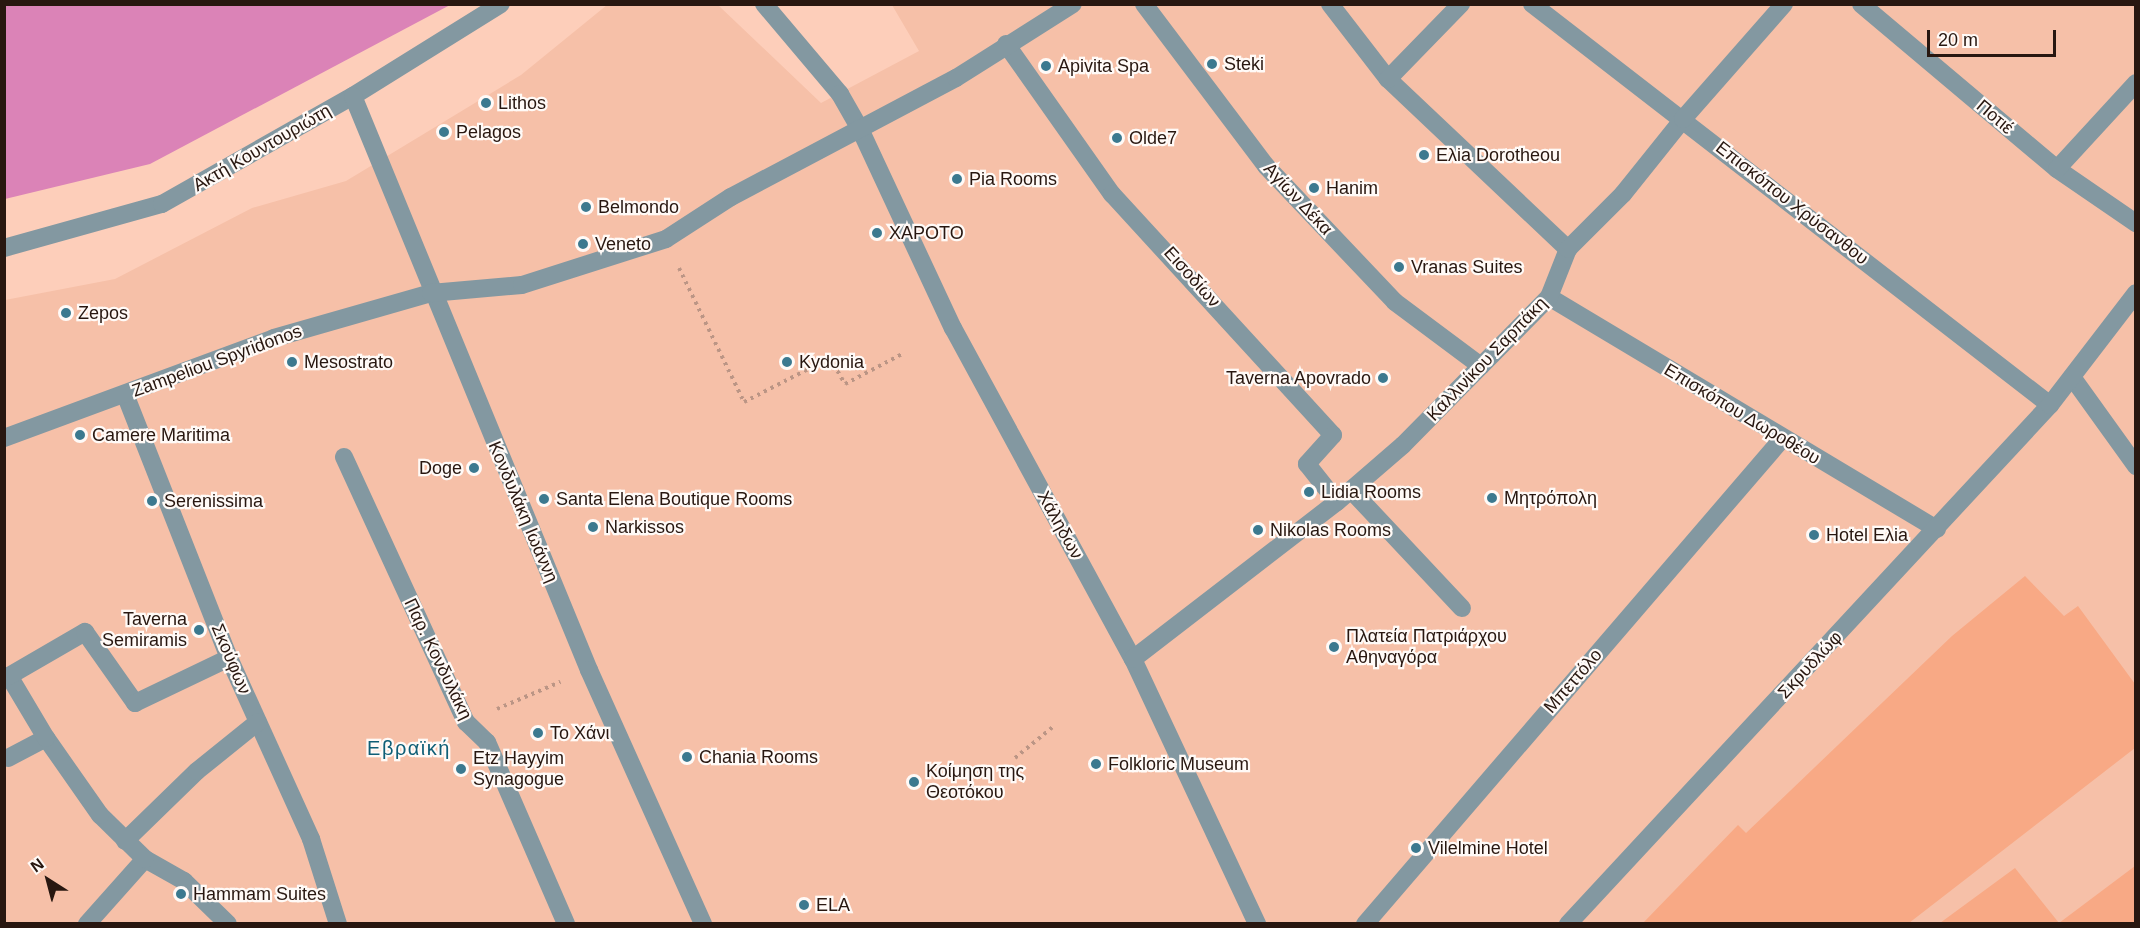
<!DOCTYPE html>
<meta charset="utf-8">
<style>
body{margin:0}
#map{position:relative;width:2140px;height:928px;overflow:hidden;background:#fdceba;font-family:Helvetica,sans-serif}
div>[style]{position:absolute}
.built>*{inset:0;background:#f6c0a8}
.green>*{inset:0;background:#f8a985}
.water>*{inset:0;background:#db83b7}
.path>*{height:4px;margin-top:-2px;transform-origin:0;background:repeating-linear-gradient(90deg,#bb9585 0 3px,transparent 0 7.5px)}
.lane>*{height:18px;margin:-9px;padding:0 9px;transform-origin:9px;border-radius:9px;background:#8398a1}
.street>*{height:18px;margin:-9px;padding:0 9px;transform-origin:9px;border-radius:9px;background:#8398a1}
.dots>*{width:16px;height:16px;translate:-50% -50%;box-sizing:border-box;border:3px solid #fffaf7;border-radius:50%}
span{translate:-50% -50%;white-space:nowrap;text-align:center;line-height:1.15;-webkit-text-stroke:4.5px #fffaf7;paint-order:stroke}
.poi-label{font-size:18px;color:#281710}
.left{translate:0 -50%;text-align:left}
.right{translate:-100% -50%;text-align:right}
.street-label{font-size:18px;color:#281710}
.neighbourhood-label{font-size:20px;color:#0f5e76;letter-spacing:1.5px}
.frame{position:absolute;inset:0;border:6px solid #281710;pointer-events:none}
.north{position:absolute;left:18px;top:850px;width:60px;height:60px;-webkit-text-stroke:4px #fffaf7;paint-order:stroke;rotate:324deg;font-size:16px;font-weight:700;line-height:24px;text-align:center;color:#281710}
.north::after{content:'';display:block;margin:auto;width:21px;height:27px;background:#281710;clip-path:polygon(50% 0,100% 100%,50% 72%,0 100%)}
.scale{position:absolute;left:1927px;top:30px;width:129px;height:27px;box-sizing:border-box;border:3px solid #281710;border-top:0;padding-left:8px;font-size:18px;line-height:21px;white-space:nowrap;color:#281710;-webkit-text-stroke:4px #fffaf7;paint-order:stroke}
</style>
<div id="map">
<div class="built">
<i style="clip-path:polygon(607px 5px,718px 5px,821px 103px,919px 51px,892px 5px,2135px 5px,2135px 923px,5px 924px,5px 300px,115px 279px,252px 208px,346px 181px,521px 75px)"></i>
</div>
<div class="green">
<i style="clip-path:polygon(2025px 576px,2064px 616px,2078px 606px,2135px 684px,2135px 748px,1909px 923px,1643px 923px,1738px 825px,1746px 833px,1952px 636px)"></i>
<i style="clip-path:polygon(2135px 866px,2135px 923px,1940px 923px,2015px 868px,2059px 923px)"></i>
</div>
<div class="water">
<i style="clip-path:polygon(4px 5px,5px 4px,450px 5px,150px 164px,5px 199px)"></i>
</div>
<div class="path">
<i style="left:679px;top:268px;width:149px;rotate:64.1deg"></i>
<i style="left:744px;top:402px;width:97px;rotate:-27.1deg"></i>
<i style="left:830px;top:358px;width:30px;rotate:60deg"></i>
<i style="left:845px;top:384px;width:64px;rotate:-27.8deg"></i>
<i style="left:497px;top:709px;width:69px;rotate:-23.2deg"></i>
<i style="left:1015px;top:758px;width:50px;rotate:-39.4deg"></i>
</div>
<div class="lane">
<i style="left:4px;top:248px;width:164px;rotate:-15.6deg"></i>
<i style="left:162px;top:204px;width:219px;rotate:-29.5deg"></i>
<i style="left:353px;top:96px;width:174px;rotate:-31.9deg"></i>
</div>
<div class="street">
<i style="left:764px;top:4px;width:118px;rotate:49.8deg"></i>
<i style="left:840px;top:94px;width:40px;rotate:60.3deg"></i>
<i style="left:860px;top:129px;width:220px;rotate:65deg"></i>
<i style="left:953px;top:328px;width:377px;rotate:61.5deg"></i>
<i style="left:1133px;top:659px;width:293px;rotate:64.9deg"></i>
<i style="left:1144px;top:4px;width:203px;rotate:53deg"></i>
<i style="left:1266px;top:166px;width:187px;rotate:46.5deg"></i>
<i style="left:1395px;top:302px;width:107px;rotate:36.7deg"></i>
<i style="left:1330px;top:4px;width:95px;rotate:52.3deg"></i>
<i style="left:1388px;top:79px;width:248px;rotate:43.4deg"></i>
<i style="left:1532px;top:4px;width:655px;rotate:37.74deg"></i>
<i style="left:1861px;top:4px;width:256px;rotate:40.1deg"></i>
<i style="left:2057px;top:169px;width:96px;rotate:34.4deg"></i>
<i style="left:1006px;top:44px;width:184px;rotate:54.8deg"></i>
<i style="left:1112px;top:194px;width:327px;rotate:47.5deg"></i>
<i style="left:1333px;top:435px;width:39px;rotate:132deg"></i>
<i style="left:1307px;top:464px;width:48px;rotate:51.7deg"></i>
<i style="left:1388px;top:79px;width:105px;rotate:-45.8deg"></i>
<i style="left:353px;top:96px;width:621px;rotate:67.65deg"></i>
<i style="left:589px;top:670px;width:278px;rotate:65.8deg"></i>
<i style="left:2057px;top:169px;width:117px;rotate:-47.4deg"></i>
<i style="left:1549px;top:297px;width:452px;rotate:30.9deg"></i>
<i style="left:2072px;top:377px;width:110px;rotate:54.3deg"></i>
<i style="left:125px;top:394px;width:284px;rotate:68.5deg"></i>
<i style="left:229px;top:658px;width:199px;rotate:65.6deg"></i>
<i style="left:311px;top:839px;width:89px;rotate:72.4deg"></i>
<i style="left:4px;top:438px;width:288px;rotate:-20.3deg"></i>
<i style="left:274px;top:338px;width:163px;rotate:-16deg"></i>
<i style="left:431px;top:293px;width:91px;rotate:-5deg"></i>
<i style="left:522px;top:285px;width:151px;rotate:-17.7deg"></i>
<i style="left:666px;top:239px;width:77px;rotate:-32.9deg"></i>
<i style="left:731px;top:197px;width:255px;rotate:-27.9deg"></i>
<i style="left:956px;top:78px;width:138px;rotate:-32.3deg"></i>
<i style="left:344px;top:457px;width:292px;rotate:65.3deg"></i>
<i style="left:466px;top:722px;width:29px;rotate:44deg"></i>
<i style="left:487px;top:742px;width:198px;rotate:66.5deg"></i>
<i style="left:1351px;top:490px;width:162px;rotate:46.8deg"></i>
<i style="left:1133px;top:659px;width:257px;rotate:-37.6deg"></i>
<i style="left:1337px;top:502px;width:87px;rotate:-40.8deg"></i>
<i style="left:1403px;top:445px;width:111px;rotate:-45.4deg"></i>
<i style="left:1481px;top:366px;width:97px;rotate:-45.4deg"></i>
<i style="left:1549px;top:297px;width:52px;rotate:-68.4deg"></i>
<i style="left:1568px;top:249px;width:78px;rotate:-45deg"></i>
<i style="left:1623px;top:194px;width:96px;rotate:-51.3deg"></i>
<i style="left:1683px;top:119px;width:153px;rotate:-48.7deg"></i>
<i style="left:8px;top:758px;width:43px;rotate:-27.8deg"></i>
<i style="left:125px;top:841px;width:100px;rotate:-44.2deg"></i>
<i style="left:197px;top:771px;width:78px;rotate:-38.8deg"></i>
<i style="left:87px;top:924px;width:87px;rotate:-48.3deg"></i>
<i style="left:228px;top:924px;width:62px;rotate:-135.7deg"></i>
<i style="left:184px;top:881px;width:45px;rotate:-150.6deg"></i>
<i style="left:145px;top:859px;width:63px;rotate:-135.6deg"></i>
<i style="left:100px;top:815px;width:94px;rotate:-125deg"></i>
<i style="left:46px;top:738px;width:72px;rotate:-120.8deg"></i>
<i style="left:9px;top:676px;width:88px;rotate:-30.1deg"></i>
<i style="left:85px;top:632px;width:87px;rotate:54.8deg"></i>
<i style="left:135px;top:703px;width:104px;rotate:-25.6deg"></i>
<i style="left:1365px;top:924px;width:640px;rotate:-49.31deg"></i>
<i style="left:1568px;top:924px;width:708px;rotate:-47.12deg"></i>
<i style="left:2050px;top:405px;width:141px;rotate:-52.5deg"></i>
</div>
<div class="dots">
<i style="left:1212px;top:64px;background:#3c798f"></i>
<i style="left:1046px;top:66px;background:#3c798f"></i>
<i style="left:486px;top:103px;background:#3c798f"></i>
<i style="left:444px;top:132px;background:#3c798f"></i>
<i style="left:1117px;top:138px;background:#3c798f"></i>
<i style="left:1424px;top:155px;background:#3c798f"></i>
<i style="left:957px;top:179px;background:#3c798f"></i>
<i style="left:1314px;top:188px;background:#3c798f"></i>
<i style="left:586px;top:207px;background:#3c798f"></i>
<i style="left:877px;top:233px;background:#3c798f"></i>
<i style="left:583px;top:244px;background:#3c798f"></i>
<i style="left:1399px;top:267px;background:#3c798f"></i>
<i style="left:66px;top:313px;background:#3c798f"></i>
<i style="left:292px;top:362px;background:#3c798f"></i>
<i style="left:787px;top:362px;background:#3c798f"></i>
<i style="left:1383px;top:378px;background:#3c798f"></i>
<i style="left:80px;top:435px;background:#3c798f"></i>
<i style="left:474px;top:468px;background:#3c798f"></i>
<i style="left:1309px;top:492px;background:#3c798f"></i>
<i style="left:1492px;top:498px;background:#3c798f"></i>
<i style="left:544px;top:499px;background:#3c798f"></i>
<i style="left:152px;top:501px;background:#3c798f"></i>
<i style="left:593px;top:527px;background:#3c798f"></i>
<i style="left:1258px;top:530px;background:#3c798f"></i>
<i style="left:1814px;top:535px;background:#3c798f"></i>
<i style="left:199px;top:630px;background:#3c798f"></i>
<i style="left:1334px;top:647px;background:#3c798f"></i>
<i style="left:538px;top:733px;background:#3c798f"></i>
<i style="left:687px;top:757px;background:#3c798f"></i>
<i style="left:1096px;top:764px;background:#3c798f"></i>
<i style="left:461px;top:769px;background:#3c798f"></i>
<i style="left:914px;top:782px;background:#3c798f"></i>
<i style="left:1416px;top:848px;background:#3c798f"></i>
<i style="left:181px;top:894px;background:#3c798f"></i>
<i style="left:804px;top:905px;background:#3c798f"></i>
</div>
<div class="poi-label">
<span class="left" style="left:1224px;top:64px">Steki</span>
<span class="left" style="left:1058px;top:66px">Apivita Spa</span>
<span class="left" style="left:498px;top:103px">Lithos</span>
<span class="left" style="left:456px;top:132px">Pelagos</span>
<span class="left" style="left:1129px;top:138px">Olde7</span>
<span class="left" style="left:1436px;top:155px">Eλia Dorotheou</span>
<span class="left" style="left:969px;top:179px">Pia Rooms</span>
<span class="left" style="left:1326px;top:188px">Hanim</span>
<span class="left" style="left:598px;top:207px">Belmondo</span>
<span class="left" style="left:889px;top:233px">ΧΑΡΟΤΟ</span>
<span class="left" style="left:595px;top:244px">Veneto</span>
<span class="left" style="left:1411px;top:267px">Vranas Suites</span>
<span class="left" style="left:78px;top:313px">Zepos</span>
<span class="left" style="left:304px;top:362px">Mesostrato</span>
<span class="left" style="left:799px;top:362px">Kydonia</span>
<span class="right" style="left:1371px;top:378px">Taverna Apovrado</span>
<span class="left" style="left:92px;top:435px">Camere Maritima</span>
<span class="right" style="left:462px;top:468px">Doge</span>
<span class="left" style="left:1321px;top:492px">Lidia Rooms</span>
<span class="left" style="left:1504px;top:498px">Μητρόπολη</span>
<span class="left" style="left:556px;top:499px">Santa Elena Boutique Rooms</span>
<span class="left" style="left:164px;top:501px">Serenissima</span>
<span class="left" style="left:605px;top:527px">Narkissos</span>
<span class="left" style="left:1270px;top:530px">Nikolas Rooms</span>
<span class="left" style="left:1826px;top:535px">Hotel Eλia</span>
<span class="right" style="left:187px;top:630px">Taverna<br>Semiramis</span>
<span class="left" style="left:1346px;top:647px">Πλατεία Πατριάρχου<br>Αθηναγόρα</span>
<span class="left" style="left:550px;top:733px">Το Χάνι</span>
<span class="left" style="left:699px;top:757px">Chania Rooms</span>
<span class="left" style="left:473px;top:769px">Etz Hayyim<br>Synagogue</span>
<span class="left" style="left:1108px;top:764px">Folkloric Museum</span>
<span class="left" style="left:926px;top:782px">Κοίμηση της<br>Θεοτόκου</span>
<span class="left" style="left:1428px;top:848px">Vilelmine Hotel</span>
<span class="left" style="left:193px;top:894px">Hammam Suites</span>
<span class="left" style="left:816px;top:905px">ELA</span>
</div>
<div class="street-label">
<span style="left:1995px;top:117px;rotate:40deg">Ποτιέ</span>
<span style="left:262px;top:148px;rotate:-30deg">Ακτή Κουντουριώτη</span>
<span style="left:1298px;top:199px;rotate:47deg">Αγίων Δέκα</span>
<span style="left:1792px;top:203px;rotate:38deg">Επισκόπου Χρύσανθου</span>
<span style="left:1192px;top:277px;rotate:48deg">Εισοδίων</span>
<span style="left:1487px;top:359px;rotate:-46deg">Καλλινίκου Σαρπάκη</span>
<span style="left:217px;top:361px;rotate:-20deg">Zampeliou Spyridonos</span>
<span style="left:1742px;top:414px;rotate:31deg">Επισκόπου Δωροθέου</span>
<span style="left:523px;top:512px;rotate:67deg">Κονδυλάκη Ιωάννη</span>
<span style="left:1060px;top:525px;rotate:61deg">Χάληδων</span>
<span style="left:231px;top:659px;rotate:67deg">Σκούφων</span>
<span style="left:438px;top:659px;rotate:64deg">Παρ. Κονδυλάκη</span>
<span style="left:1810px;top:665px;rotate:-47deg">Σκρυδλώφ</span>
<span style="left:1573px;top:681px;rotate:-49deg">Μπεττόλο</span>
</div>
<div class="neighbourhood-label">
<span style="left:409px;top:748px">Εβραϊκή</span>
</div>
<div class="frame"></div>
<div class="north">N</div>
<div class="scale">20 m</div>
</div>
